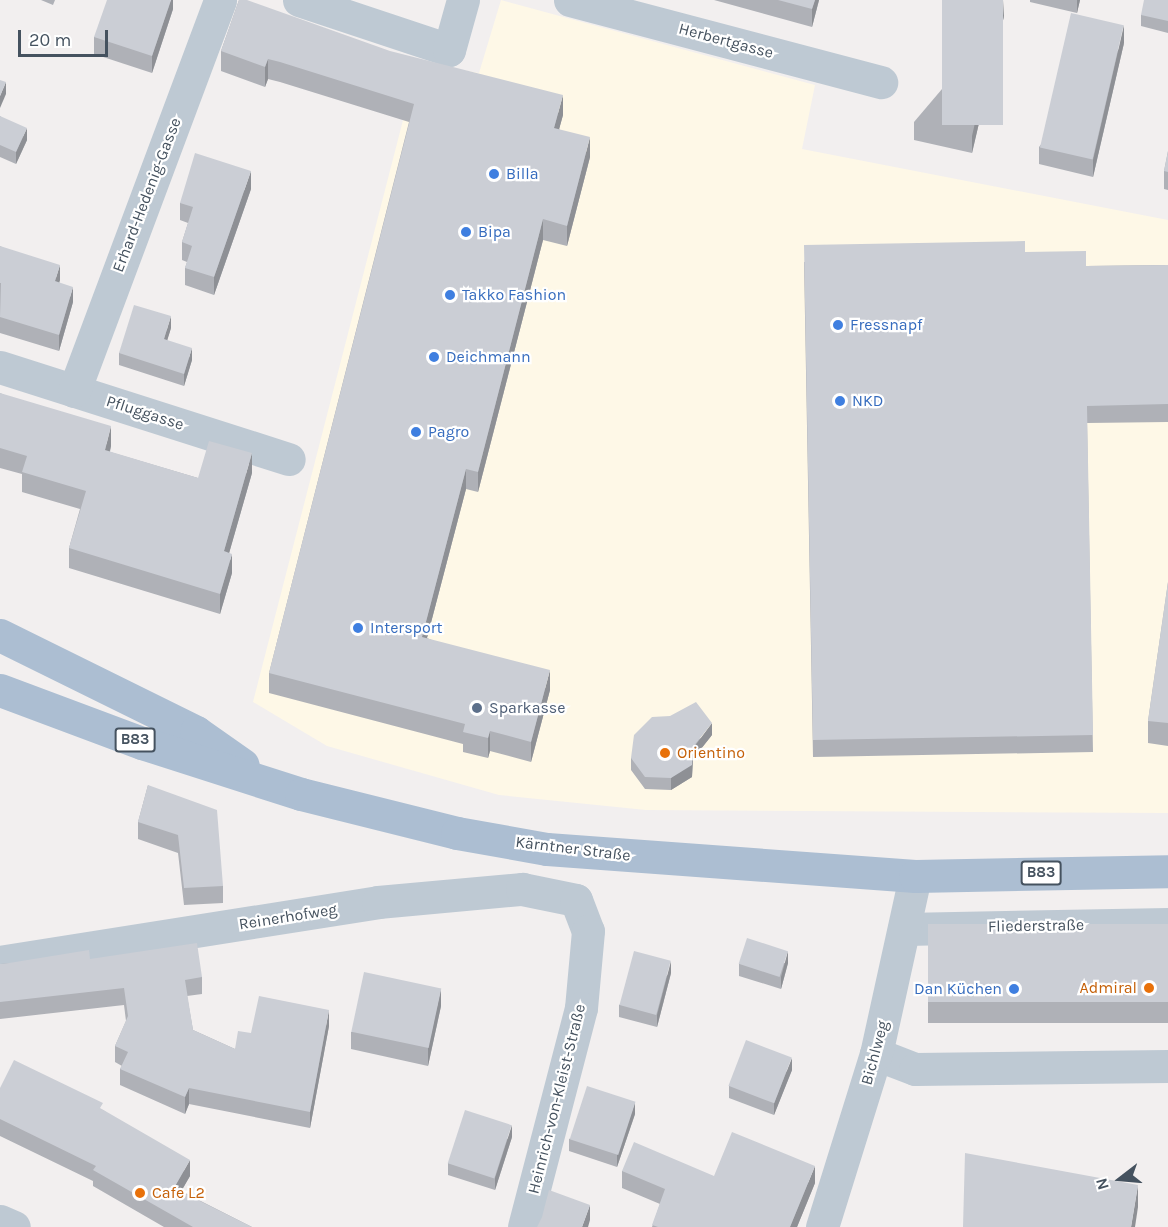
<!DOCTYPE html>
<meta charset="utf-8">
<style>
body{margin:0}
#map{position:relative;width:1168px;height:1227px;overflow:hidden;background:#f2efef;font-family:Karla,sans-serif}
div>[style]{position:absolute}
.commercial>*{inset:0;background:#fef8e7}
.minor>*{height:33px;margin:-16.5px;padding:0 16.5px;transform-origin:16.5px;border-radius:16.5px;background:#bec9d3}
.major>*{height:33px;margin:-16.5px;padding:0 16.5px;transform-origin:16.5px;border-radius:16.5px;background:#acbed2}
.wall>*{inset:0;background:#afb1b7;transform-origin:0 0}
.shaded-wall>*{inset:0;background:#8e9095}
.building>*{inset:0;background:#cbced5;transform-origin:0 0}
.dots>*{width:16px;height:16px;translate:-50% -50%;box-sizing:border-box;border:3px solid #fff;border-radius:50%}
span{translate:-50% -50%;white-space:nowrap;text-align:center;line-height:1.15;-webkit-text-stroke:4.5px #fff;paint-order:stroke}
.shield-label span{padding:2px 4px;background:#fff;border:2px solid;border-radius:4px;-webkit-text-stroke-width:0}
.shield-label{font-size:15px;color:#45525f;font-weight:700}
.street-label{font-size:16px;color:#45525f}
.shop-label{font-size:16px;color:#366cbe}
.left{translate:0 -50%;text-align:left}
.right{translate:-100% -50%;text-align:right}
.service-label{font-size:16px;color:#4e5e75}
.food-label{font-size:16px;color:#c56008}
.north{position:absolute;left:1090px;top:1149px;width:60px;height:60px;-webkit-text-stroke:4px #fff;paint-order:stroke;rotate:254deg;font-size:16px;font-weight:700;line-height:24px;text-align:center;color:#45525f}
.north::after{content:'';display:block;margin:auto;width:21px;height:27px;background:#45525f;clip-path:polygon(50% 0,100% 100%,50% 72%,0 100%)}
.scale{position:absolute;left:18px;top:30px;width:90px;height:27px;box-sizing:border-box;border:3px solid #45525f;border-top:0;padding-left:8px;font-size:18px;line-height:21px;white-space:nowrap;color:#45525f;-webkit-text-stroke:4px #fff;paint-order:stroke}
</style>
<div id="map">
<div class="commercial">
<i style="clip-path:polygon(501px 0,815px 85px,802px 149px,1168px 220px,1168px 813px,646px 810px,499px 795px,327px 746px,253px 702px,418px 62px,479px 73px)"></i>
</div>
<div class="minor">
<i style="left:299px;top:0;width:158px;rotate:18.4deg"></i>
<i style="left:449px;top:50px;width:52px;rotate:-74.4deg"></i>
<i style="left:570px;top:0;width:322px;rotate:14.8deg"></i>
<i style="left:0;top:367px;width:303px;rotate:17.7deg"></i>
<i style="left:74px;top:391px;width:417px;rotate:-69.5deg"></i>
<i style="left:904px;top:929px;width:264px;rotate:-1.1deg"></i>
<i style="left:0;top:962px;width:383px;rotate:-9deg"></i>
<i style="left:378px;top:902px;width:145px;rotate:-5.2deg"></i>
<i style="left:522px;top:889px;width:55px;rotate:11.5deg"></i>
<i style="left:576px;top:900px;width:33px;rotate:69deg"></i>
<i style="left:588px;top:931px;width:77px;rotate:95.2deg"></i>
<i style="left:581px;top:1008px;width:226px;rotate:104.6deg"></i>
<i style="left:876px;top:1054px;width:42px;rotate:21deg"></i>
<i style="left:915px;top:1069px;width:253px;rotate:-0.7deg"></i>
<i style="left:0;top:1221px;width:15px;rotate:23deg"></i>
<i style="left:822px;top:1227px;width:181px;rotate:-72.7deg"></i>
<i style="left:876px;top:1054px;width:182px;rotate:-77.6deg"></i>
</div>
<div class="major">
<i style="left:0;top:635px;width:219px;rotate:26.3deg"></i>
<i style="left:196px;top:732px;width:57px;rotate:35.1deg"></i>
<i style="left:0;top:690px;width:152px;rotate:20.5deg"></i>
<i style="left:142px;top:743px;width:167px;rotate:17.8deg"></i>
<i style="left:301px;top:794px;width:161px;rotate:14deg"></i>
<i style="left:457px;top:833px;width:91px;rotate:10.1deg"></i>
<i style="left:547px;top:849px;width:369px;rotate:4.2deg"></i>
<i style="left:915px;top:876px;width:253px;rotate:-1.1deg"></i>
</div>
<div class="wall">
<i style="clip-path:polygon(41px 0,55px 0,53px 5px)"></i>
<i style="clip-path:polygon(173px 0,173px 9px,152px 73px,94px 54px,94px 37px)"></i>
<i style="clip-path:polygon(239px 0,563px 115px,559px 129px,590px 157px,567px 246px,543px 240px,478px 492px,466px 489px,427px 638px,550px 690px,531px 762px,490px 751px,488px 758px,463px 752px,463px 744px,269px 693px,269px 673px,409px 122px,280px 82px,268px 79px,265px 87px,221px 71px,221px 51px)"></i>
<i style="clip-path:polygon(714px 0,819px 0,812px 27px)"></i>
<i style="clip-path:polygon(1030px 0,1080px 0,1077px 13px,1030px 2px)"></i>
<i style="clip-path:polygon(1168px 0,1168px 33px,1141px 26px,1141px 15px)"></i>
<i style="clip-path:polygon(1004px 16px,972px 153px,914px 140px,914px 122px)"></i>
<i style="clip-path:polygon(1124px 43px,1093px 177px,1039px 164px,1039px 147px)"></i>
<i style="clip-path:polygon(0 116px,27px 140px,16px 164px,0 157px)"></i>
<i style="clip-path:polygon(1168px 151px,1168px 190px,1164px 189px,1164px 171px)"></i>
<i style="clip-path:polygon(251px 189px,214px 295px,185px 285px,185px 268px,187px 262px,182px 260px,182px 242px,188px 223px,180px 220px,180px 203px)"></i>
<i style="clip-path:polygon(0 246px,60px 280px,59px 282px,73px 302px,59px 351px,0 333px)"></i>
<i style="clip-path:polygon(1025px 252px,1086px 266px,1168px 265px,1168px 422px,1087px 423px,1093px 752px,813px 757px,804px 262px)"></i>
<i style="clip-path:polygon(171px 328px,167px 340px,192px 360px,184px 386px,119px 365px,119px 353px)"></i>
<i style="clip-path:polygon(0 393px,111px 446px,110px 452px,198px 478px,252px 473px,229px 553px,232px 573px,220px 614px,69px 568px,69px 548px,80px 509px,22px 492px,22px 474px,0 468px)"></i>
<i style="clip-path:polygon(1168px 582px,1168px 746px,1148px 743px,1148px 721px)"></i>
<i style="clip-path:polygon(712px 735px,693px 759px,692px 777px,671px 790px,645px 789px,631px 770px,631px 758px)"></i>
<i style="clip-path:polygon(148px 785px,223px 886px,223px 903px,184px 905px,178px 853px,138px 839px,138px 822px)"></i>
<i style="left:1168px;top:924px;width:99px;height:240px;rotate:90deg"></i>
<i style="clip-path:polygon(90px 959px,202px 977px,202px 994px,187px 996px,193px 1030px,235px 1049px,251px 1033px,329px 1026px,310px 1128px,189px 1104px,185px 1114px,120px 1085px,120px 1069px,122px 1066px,115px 1062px,115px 1046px,126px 1021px,124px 1005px,0 1019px,0 964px)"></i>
<i style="clip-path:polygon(788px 963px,781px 989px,739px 976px,739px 964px)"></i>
<i style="clip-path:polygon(671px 973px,657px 1027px,619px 1017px,619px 1005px)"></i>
<i style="clip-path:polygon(441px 1006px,428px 1066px,351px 1049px,351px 1032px)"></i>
<i style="clip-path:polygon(792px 1070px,774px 1115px,729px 1098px,729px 1086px)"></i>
<i style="clip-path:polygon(0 1088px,103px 1110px,190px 1176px,181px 1191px,252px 1227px,164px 1227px,93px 1186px,93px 1181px,0 1136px)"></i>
<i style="clip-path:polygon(635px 1114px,617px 1167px,569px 1151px,569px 1139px)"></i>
<i style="clip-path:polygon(512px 1137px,495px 1190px,448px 1175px,448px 1163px)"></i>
<i style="clip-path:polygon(622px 1171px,714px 1176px,815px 1183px,797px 1227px,652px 1227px,660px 1204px,622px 1188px)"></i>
</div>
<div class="shaded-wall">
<i style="clip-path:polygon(171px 0,173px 0,173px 9px,152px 73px,152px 56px)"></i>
<i style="clip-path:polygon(815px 0,819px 0,812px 27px,812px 9px)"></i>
<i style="clip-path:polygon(1003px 0,1004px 16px,972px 153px,972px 136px)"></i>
<i style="clip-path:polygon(1077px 0,1080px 0,1077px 13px)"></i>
<i style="clip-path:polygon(1124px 25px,1124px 43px,1093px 177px,1093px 160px)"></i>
<i style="clip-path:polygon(268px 59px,268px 79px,265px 87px,265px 67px)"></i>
<i style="clip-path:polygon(6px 82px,6px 94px,0 108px,0 96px)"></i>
<i style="clip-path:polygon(563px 95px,563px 115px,554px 148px,554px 128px)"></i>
<i style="clip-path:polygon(27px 128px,27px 140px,16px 164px,16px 152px)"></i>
<i style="clip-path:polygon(590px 137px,590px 157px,567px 246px,567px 226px)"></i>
<i style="clip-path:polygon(251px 171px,251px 189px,214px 295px,214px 277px)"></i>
<i style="clip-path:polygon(543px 219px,543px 240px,478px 492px,478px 472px)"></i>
<i style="clip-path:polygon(60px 265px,60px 280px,55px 296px,55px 281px)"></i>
<i style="clip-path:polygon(73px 287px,73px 302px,59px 351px,59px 335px)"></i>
<i style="clip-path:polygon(171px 316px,171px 328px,164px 351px,164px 339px)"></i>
<i style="clip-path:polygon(192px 348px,192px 360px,184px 386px,184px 374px)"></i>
<i style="clip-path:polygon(111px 426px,111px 446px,105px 470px,105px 450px)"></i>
<i style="clip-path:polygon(252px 453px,252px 473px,224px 571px,224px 551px)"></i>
<i style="clip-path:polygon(466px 469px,466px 489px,422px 657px,422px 637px)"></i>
<i style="clip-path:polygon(232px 554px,232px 573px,220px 614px,220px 594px)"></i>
<i style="clip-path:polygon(550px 670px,550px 690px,531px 762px,531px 742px)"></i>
<i style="clip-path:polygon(712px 723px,712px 735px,693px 759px,692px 777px,671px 790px,671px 778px)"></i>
<i style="clip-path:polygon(490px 731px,490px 751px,488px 758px,488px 738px)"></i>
<i style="clip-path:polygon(788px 951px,788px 963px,781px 989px,781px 977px)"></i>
<i style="clip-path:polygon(671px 961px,671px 973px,657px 1027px,657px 1015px)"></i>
<i style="clip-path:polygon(441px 988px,441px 1006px,428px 1066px,428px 1048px)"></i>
<i style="clip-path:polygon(329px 1010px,329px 1026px,310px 1128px,310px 1112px)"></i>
<i style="clip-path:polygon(792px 1058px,792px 1070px,774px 1115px,774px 1103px)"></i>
<i style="clip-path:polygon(189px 1088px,189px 1104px,185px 1114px,185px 1097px)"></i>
<i style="clip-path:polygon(635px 1102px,635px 1114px,617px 1167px,617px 1155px)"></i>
<i style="clip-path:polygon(512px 1125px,512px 1137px,495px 1190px,495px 1178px)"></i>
<i style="clip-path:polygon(190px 1160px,190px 1176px,174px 1204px,174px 1188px)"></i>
<i style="clip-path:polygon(815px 1166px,815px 1183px,797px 1227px,790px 1227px)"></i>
<i style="clip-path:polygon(1138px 1185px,1138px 1207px,1135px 1227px,1131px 1227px)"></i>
<i style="clip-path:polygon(590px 1205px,590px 1220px,588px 1227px,582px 1227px)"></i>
</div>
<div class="building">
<i style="clip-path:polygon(107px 0,171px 0,152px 56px,94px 37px)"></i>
<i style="clip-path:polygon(239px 0,247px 0,390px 51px,563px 95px,554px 128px,590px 137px,567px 226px,543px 219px,478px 472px,466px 469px,422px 637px,550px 670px,531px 742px,490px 731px,488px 738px,463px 732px,465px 724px,269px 673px,414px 104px,280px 62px,268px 59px,265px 67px,221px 51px)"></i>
<i style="clip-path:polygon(778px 0,815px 0,812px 9px)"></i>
<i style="left:942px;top:0;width:61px;height:125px"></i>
<i style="clip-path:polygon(1144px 0,1168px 0,1168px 21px,1141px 15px)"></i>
<i style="left:1071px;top:13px;width:54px;height:138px;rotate:13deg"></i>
<i style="clip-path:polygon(0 80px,6px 82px,0 96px)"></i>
<i style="clip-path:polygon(0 116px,27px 128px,16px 152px,0 145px)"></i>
<i style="clip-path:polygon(1168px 151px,1168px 172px,1164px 171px)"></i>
<i style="clip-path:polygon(195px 153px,251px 171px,214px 277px,185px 268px,192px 246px,182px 242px,193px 207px,180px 203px)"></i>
<i style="clip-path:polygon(1025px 241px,1025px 252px,1086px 251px,1086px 266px,1168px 265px,1168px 404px,1087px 406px,1093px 735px,813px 740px,804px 245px)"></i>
<i style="clip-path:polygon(0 246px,60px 265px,55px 281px,73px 287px,59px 335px,0 317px,1px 283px,0 283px)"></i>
<i style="clip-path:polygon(134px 305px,171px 316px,164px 339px,192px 348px,184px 374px,119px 353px)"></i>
<i style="clip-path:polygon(0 393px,111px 426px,105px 450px,198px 478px,209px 441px,252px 453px,224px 551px,232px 554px,220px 594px,69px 548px,86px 491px,22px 472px,27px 456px,0 448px)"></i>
<i style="clip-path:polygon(1168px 582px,1168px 723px,1148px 721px)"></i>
<i style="clip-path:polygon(696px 702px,712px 723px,693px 747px,692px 765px,671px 778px,645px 777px,631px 758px,634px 735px,652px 717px,670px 716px)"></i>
<i style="clip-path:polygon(148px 785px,217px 810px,223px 886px,184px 888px,178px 835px,138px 822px)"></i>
<i style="left:1168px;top:924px;width:78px;height:240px;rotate:90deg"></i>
<i style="left:747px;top:938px;width:43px;height:27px;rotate:18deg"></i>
<i style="clip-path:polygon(197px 943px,202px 977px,185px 980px,193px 1030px,235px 1049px,238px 1031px,251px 1033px,259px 996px,329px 1010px,310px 1112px,189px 1088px,185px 1097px,120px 1069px,128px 1052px,115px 1046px,128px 1016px,124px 988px,0 1002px,0 964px,3px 964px,89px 950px,90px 959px)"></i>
<i style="left:634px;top:951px;width:38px;height:56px;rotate:15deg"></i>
<i style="left:364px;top:972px;width:79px;height:61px;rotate:12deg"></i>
<i style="left:746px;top:1040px;width:49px;height:49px;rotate:21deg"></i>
<i style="clip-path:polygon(14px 1060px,103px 1103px,100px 1108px,190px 1160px,174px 1188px,252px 1227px,193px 1227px,93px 1170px,96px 1166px,0 1119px,0 1088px)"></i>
<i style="left:587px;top:1086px;width:51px;height:56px;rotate:18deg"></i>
<i style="left:465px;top:1110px;width:49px;height:56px;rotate:18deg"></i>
<i style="clip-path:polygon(732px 1132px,815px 1166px,790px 1227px,658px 1227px,652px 1225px,665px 1189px,622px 1171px,634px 1142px,714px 1176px)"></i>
<i style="clip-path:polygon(965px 1153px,1138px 1185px,1131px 1227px,963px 1227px)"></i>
<i style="clip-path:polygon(549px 1190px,590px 1205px,582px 1227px,537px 1227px,542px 1217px)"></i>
</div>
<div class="dots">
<i style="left:494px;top:174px;background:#3f7fe0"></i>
<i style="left:466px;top:232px;background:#3f7fe0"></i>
<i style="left:450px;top:295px;background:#3f7fe0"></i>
<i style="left:838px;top:325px;background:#3f7fe0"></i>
<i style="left:434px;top:357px;background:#3f7fe0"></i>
<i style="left:840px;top:401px;background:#3f7fe0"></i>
<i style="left:416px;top:432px;background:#3f7fe0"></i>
<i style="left:358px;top:628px;background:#3f7fe0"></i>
<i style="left:477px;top:708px;background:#5c6f8a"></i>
<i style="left:665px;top:753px;background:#e8710a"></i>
<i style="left:1149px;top:988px;background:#e8710a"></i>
<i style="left:1014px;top:989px;background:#3f7fe0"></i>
<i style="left:140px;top:1193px;background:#e8710a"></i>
</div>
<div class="shield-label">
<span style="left:135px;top:740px">B83</span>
<span style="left:1041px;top:873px">B83</span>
</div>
<div class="street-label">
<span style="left:726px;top:41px;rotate:15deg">Herbertgasse</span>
<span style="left:147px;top:195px;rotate:-69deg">Erhard-Hedenig-Gasse</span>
<span style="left:145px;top:413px;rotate:18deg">Pfluggasse</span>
<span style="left:573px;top:849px;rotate:7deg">Kärntner Straße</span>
<span style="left:288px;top:917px;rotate:-9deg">Reinerhofweg</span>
<span style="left:1036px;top:926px;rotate:-1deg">Fliederstraße</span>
<span style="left:875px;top:1053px;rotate:-75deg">Bichlweg</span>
<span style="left:557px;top:1099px;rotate:-76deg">Heinrich-von-Kleist-Straße</span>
</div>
<div class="shop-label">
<span class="left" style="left:506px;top:174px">Billa</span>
<span class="left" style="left:478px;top:232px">Bipa</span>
<span class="left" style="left:462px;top:295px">Takko Fashion</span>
<span class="left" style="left:850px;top:325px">Fressnapf</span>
<span class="left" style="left:446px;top:357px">Deichmann</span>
<span class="left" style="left:852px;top:401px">NKD</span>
<span class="left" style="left:428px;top:432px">Pagro</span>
<span class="left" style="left:370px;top:628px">Intersport</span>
<span class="right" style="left:1002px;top:989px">Dan Küchen</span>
</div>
<div class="service-label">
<span class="left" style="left:489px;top:708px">Sparkasse</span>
</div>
<div class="food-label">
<span class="left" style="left:677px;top:753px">Orientino</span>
<span class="right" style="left:1137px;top:988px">Admiral</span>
<span class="left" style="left:152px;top:1193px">Cafe L2</span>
</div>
<div class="north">N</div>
<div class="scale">20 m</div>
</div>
